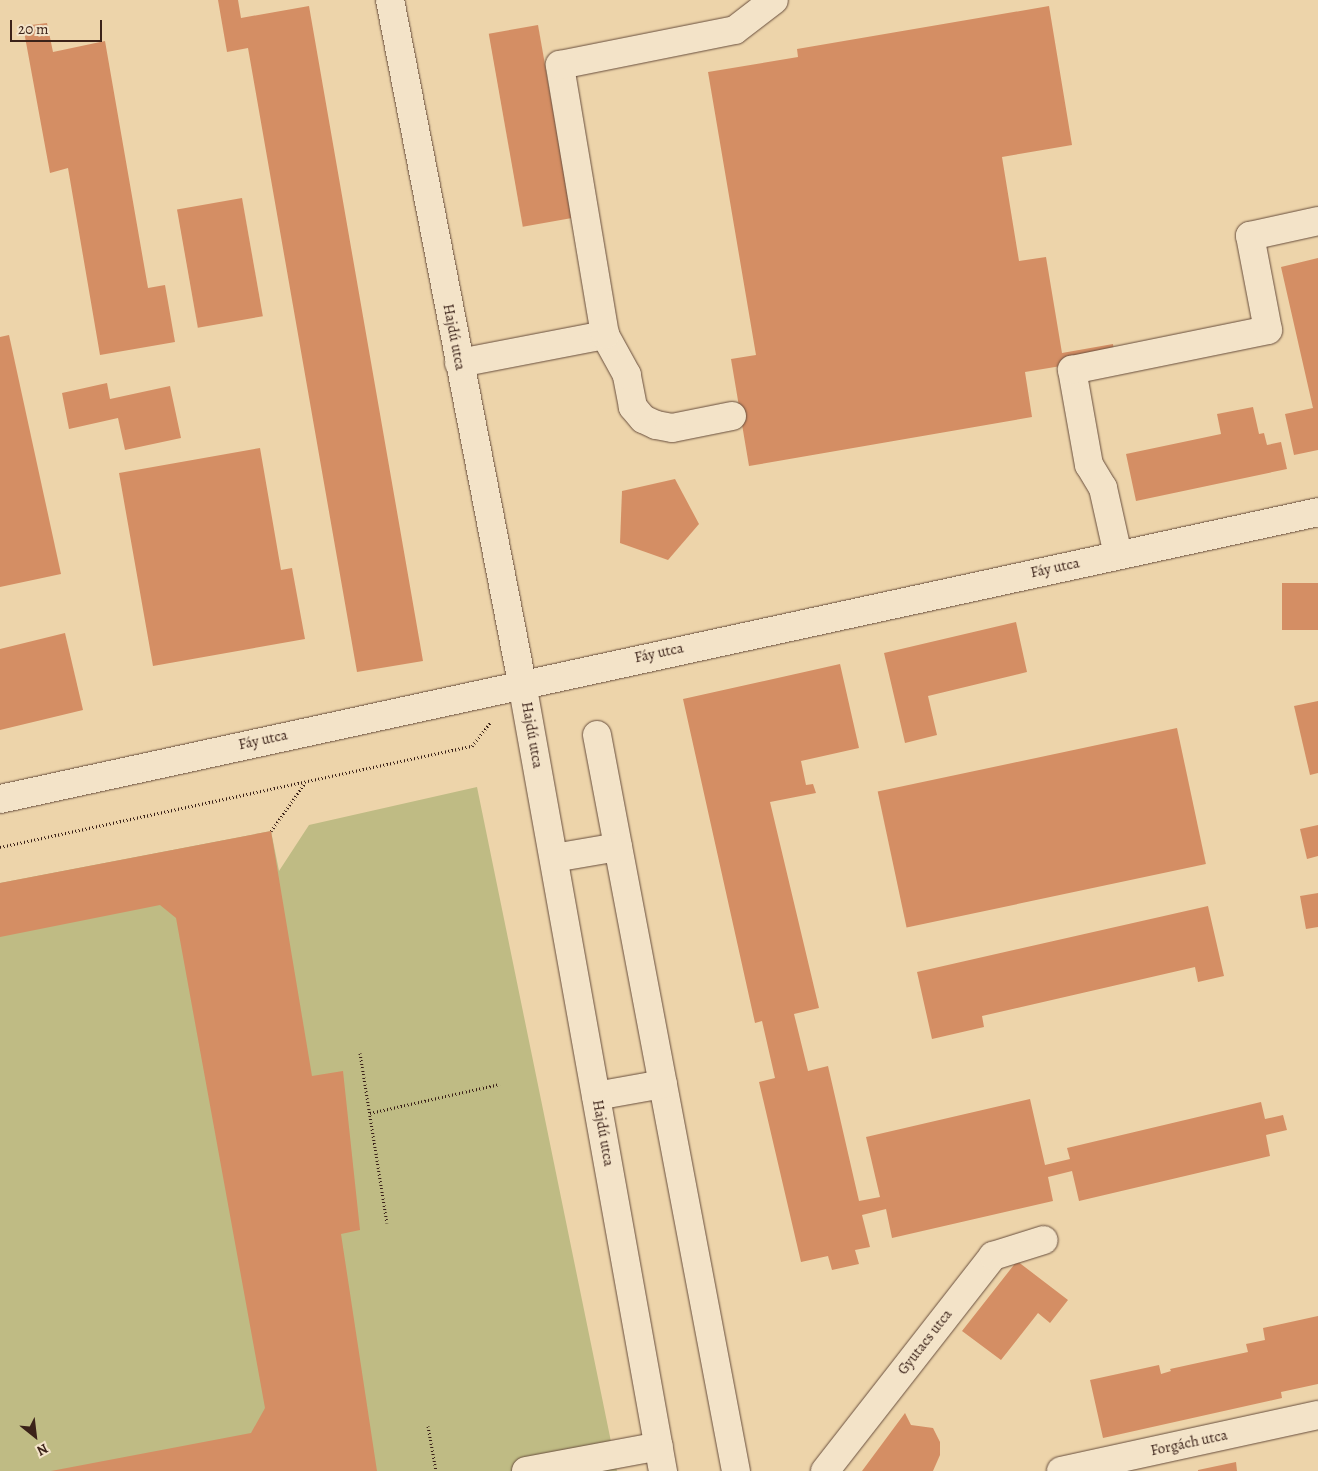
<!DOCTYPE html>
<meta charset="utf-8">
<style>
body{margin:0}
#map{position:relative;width:1318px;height:1471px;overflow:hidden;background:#edd4aa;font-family:Alegreya,serif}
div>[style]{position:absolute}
.green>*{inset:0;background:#bfbb84}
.building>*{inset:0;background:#d48e64;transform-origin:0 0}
.path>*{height:3px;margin-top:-1.5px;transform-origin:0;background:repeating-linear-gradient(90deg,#3b2219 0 1px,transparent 0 3.5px)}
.roads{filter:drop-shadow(0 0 1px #684e3d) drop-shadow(0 0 1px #684e3d)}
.minor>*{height:28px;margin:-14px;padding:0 14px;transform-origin:14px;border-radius:14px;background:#f3e3c8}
span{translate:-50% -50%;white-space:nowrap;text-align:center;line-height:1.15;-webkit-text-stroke:4px #f3e3c8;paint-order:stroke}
.street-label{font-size:15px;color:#3b2219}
.north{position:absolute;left:10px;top:1411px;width:50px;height:50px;-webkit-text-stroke:4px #f3e3c8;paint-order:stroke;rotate:151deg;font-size:14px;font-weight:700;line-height:20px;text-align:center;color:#3b2219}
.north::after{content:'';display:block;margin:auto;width:18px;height:22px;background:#3b2219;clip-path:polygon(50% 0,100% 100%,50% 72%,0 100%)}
.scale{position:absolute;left:10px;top:20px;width:92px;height:22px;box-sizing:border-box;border:2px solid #3b2219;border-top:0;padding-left:6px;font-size:15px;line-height:18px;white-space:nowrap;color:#3b2219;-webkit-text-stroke:4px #f3e3c8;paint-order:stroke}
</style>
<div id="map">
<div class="green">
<i style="clip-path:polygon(477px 787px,617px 1471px,0 1471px,0 883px,271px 831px,279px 871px,309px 825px)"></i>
</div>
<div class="building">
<i style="clip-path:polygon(218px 0,238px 0,241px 18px,309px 6px,423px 661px,357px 672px,248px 48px,227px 52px)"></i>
<i style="clip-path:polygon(1049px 6px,1072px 145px,1002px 157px,1019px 261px,1046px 257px,1062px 353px,1113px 344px,1115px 357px,1025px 372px,1032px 417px,749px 466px,731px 359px,756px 355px,708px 72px,798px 57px,797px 49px)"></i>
<i style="clip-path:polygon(47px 23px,53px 52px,105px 41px,148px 288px,165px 285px,175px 342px,100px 355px,68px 168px,50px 173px,23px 26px)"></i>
<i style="left:538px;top:25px;width:196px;height:50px;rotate:80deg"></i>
<i style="left:242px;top:198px;width:120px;height:66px;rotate:80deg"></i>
<i style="clip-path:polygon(1318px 258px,1318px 450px,1294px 455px,1285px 414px,1313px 408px,1281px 267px)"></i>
<i style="clip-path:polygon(9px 335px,61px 574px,0 587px,0 337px)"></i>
<i style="clip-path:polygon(107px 383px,110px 399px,170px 386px,181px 438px,125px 450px,118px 418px,69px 429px,62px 393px)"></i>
<i style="clip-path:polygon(1253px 407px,1259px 434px,1264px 433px,1267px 445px,1281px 442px,1287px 469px,1136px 501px,1126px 454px,1221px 434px,1217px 414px)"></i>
<i style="clip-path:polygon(260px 448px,281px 570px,292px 568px,305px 639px,153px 666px,119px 473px)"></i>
<i style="clip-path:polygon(675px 479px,699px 524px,668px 560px,620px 543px,622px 491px)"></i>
<i style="left:1318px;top:583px;width:47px;height:36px;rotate:90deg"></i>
<i style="clip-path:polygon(1016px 622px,1027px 672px,928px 696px,937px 735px,905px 743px,884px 653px)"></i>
<i style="clip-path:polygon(65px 633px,83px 710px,0 730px,0 649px)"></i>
<i style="clip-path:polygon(840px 664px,859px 748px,801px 761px,806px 785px,813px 784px,816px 793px,770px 802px,819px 1008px,794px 1014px,808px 1071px,828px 1066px,859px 1201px,880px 1197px,866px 1137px,1030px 1099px,1045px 1165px,1070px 1159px,1067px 1148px,1261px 1102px,1265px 1119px,1283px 1115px,1287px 1130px,1266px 1135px,1270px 1156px,1079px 1201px,1072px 1171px,1048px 1177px,1053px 1201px,892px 1238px,886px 1209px,862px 1215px,870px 1247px,855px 1250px,859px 1264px,832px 1270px,828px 1256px,801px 1262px,759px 1082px,775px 1078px,762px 1021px,755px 1023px,683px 699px)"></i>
<i style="clip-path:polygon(1318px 701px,1318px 773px,1310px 775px,1294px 706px)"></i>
<i style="left:1177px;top:728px;width:139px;height:306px;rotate:78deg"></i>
<i style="clip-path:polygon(1318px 825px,1318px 856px,1307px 859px,1300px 829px)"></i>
<i style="clip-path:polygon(271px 831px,312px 1076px,343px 1071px,360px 1230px,341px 1234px,377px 1471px,51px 1471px,251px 1433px,265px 1408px,176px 918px,160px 905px,0 937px,0 883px)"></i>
<i style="clip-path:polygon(1318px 893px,1318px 927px,1306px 929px,1300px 896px)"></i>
<i style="clip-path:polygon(1208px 906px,1224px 976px,1198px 982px,1195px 967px,982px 1016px,984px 1027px,932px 1039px,917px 972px)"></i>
<i style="clip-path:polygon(1017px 1261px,1068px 1300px,1050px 1323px,1038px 1313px,1001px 1360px,962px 1331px)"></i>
<i style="clip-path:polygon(1318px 1316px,1318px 1384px,1281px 1392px,1282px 1398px,1103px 1438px,1090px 1380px,1159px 1365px,1161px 1374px,1171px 1371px,1170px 1369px,1248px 1352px,1246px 1344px,1265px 1340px,1263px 1328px)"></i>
<i style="clip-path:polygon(905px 1413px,911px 1425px,933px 1428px,940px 1442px,940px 1455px,933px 1471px,862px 1471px)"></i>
<i style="clip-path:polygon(1236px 1462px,1237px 1471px,1198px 1471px,1198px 1470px)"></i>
</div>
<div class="path">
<i style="left:271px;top:831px;width:59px;rotate:-54.7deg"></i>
<i style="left:0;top:847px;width:483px;rotate:-12.1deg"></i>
<i style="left:472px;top:746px;width:31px;rotate:-52deg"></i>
<i style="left:360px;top:1053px;width:172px;rotate:81deg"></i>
<i style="left:370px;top:1113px;width:133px;rotate:-12.6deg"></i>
<i style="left:428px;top:1426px;width:46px;rotate:79.9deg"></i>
</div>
<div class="roads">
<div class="minor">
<i style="left:390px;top:0;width:696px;rotate:79.06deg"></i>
<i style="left:522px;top:683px;width:801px;rotate:79.86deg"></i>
<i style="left:459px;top:363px;width:149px;rotate:-10.9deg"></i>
<i style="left:732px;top:416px;width:61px;rotate:168.7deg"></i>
<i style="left:672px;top:428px;width:16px;rotate:-169deg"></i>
<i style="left:656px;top:425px;width:14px;rotate:-155deg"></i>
<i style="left:643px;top:419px;width:16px;rotate:-130deg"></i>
<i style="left:633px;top:407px;width:33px;rotate:-101deg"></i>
<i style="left:627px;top:375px;width:46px;rotate:-118.8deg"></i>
<i style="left:605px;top:335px;width:274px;rotate:-99.5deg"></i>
<i style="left:560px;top:65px;width:178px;rotate:-11.3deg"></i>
<i style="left:735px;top:30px;width:49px;rotate:-37.6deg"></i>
<i style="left:1118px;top:555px;width:69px;rotate:-102.6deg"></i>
<i style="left:1103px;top:488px;width:27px;rotate:-121deg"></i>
<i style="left:1089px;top:465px;width:97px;rotate:-100.1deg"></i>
<i style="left:1072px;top:370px;width:200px;rotate:-11.5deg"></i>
<i style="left:1268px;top:330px;width:96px;rotate:-100.8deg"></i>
<i style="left:1250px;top:236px;width:70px;rotate:-12.4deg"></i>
<i style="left:597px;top:735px;width:749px;rotate:79.31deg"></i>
<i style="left:0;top:799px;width:1349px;rotate:-12.28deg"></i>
<i style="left:554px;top:858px;width:65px;rotate:-9.8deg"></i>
<i style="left:596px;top:1096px;width:68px;rotate:-10.2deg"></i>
<i style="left:526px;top:1471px;width:135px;rotate:-10.6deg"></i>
<i style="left:825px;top:1471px;width:273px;rotate:-52deg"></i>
<i style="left:993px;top:1256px;width:53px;rotate:-17.4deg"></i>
<i style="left:1061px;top:1471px;width:263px;rotate:-12.3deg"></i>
</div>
</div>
<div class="street-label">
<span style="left:454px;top:337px;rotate:79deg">Hajdú utca</span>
<span style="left:1055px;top:568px;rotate:-12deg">Fáy utca</span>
<span style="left:659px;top:653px;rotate:-12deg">Fáy utca</span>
<span style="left:532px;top:735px;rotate:80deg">Hajdú utca</span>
<span style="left:263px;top:740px;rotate:-12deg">Fáy utca</span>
<span style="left:603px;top:1133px;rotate:80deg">Hajdú utca</span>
<span style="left:925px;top:1342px;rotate:-52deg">Gyutacs utca</span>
<span style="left:1189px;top:1443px;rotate:-12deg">Forgách utca</span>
</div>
<div class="north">N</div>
<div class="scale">20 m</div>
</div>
